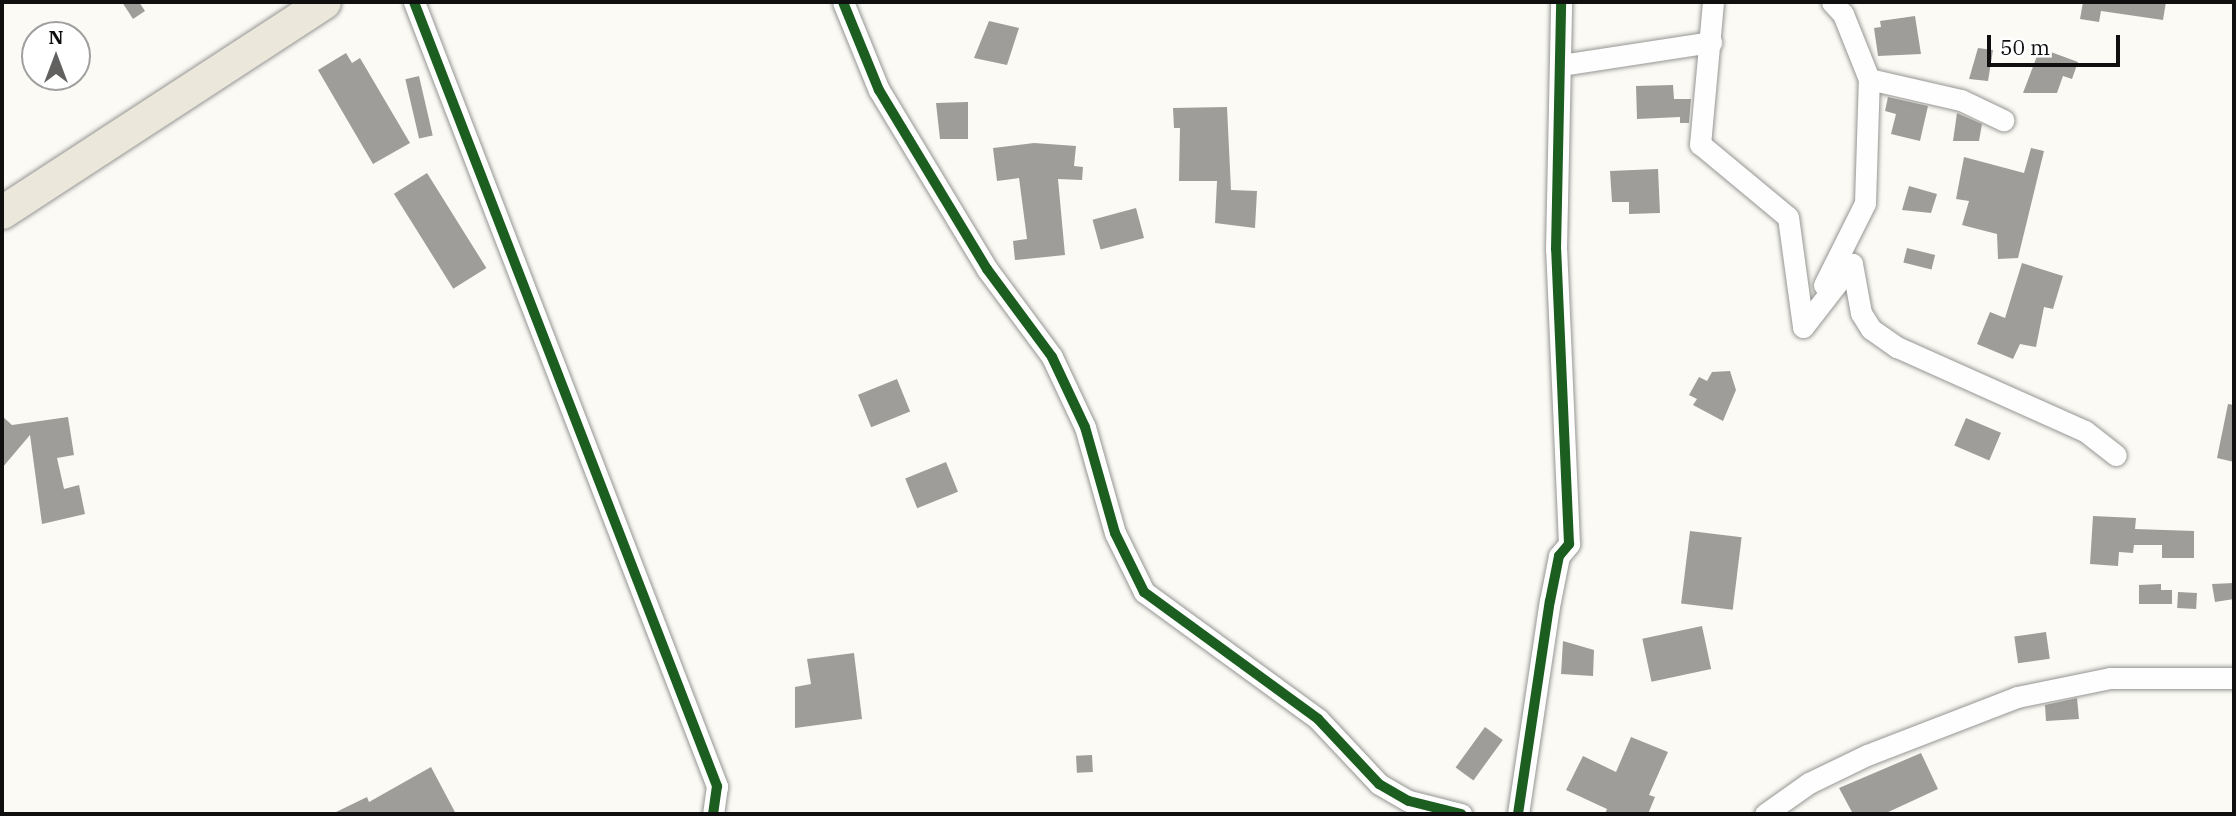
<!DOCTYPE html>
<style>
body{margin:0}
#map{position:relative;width:2236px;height:816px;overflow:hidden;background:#fbfaf5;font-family:"IBM Plex Serif",serif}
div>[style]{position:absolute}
.building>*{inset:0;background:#9f9d9a;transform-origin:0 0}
.roads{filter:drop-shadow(0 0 2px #959593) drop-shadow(0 0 2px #959593)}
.minor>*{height:21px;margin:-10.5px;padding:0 10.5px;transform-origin:10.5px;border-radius:10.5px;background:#fefefe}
.primary>*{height:33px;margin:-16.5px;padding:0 16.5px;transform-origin:16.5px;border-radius:16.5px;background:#ece7db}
.cycleway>*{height:10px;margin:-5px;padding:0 5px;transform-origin:5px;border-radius:5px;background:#1b5e20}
span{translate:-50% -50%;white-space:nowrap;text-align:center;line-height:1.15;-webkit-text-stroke:7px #fff;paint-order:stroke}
.frame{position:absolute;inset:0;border:4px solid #0f0f0f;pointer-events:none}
.north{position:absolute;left:21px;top:21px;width:70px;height:70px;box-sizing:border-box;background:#fff;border:2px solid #9f9f9f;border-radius:50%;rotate:0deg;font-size:19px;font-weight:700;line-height:28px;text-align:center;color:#0f0f0f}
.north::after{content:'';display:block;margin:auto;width:24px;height:32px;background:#626160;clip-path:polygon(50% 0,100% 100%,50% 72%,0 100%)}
.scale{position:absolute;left:1987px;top:35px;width:133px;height:32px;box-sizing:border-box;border:4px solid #0f0f0f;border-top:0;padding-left:9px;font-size:21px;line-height:24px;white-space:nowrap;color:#0f0f0f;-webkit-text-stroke:5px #fff;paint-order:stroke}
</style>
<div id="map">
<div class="building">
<i style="clip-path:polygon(122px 2px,139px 2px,145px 11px,133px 19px)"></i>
<i style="clip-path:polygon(2083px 2px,2166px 2px,2163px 20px,2101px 11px,2099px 22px,2080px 19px)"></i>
<i style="clip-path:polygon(1915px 16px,1921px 54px,1878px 56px,1874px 28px,1881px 27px,1880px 21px)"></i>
<i style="clip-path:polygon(989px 21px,1019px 28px,1007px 65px,974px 58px)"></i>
<i style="clip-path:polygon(1978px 48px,1993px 50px,1988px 81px,1969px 79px)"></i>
<i style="clip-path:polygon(2040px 48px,2078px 62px,2072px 79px,2063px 76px,2057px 93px,2023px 93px)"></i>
<i style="clip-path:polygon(346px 53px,352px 63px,360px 58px,410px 143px,373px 164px,318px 70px)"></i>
<i style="left:419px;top:76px;width:61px;height:14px;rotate:77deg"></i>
<i style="clip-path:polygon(1673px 85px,1674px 99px,1691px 99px,1689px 123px,1680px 123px,1680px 117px,1637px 119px,1636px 86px)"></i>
<i style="clip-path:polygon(1888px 97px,1928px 106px,1920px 141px,1891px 134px,1896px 114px,1885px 111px)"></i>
<i style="clip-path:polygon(968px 102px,968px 139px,940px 139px,936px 103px)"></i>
<i style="clip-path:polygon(1227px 107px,1231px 190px,1257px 191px,1255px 228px,1215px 223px,1217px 181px,1179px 181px,1180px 128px,1174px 128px,1173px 108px)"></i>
<i style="clip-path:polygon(1957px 113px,1982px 124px,1979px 141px,1953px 141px)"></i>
<i style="clip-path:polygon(1034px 143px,1076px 146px,1074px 166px,1083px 167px,1082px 180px,1058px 179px,1065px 255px,1015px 260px,1013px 241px,1027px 239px,1019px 178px,997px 181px,993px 148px)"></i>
<i style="clip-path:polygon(2031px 148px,2044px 151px,2018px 258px,1998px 259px,1997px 234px,1962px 225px,1969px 201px,1956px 199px,1964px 157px,2024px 173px)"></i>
<i style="clip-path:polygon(1658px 169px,1660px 213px,1629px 214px,1629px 202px,1612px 202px,1610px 171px)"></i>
<i style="left:427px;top:173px;width:112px;height:39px;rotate:58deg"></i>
<i style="clip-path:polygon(1909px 186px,1937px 194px,1931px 213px,1902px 210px)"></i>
<i style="left:1136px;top:208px;width:31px;height:45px;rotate:75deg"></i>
<i style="left:1907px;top:248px;width:29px;height:15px;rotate:14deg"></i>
<i style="clip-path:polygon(2022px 263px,2063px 276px,2053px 309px,2044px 307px,2036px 347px,2020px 344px,2013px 359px,1977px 344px,1990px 312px,2005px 318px)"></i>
<i style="clip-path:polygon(1730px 371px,1736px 390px,1723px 421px,1693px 405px,1697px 399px,1689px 395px,1699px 377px,1707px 381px,1712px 372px)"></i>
<i style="left:897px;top:379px;width:35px;height:42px;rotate:68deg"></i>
<i style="clip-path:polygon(2228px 404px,2234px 405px,2234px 462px,2217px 458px)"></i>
<i style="clip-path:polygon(2px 416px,12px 425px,68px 417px,74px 455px,57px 458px,64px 489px,79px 485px,85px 514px,42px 524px,30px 435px,2px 468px)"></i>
<i style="left:1966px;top:418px;width:38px;height:30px;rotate:23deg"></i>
<i style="left:946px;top:462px;width:32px;height:44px;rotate:68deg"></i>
<i style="clip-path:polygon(2093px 516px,2136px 518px,2135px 529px,2194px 531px,2194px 558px,2162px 558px,2162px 545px,2134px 545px,2133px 553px,2119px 552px,2118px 566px,2090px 564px)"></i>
<i style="left:1690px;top:531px;width:52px;height:73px;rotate:7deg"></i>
<i style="clip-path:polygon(2234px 583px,2234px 599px,2215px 602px,2212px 584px)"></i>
<i style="clip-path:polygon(2161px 584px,2161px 590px,2172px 590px,2172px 604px,2139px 604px,2139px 585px)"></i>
<i style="left:2178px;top:592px;width:19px;height:16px;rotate:3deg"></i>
<i style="left:1702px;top:626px;width:44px;height:61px;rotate:78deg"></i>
<i style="left:2046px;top:632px;width:27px;height:32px;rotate:82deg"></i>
<i style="clip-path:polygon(1563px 641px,1594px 650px,1593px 676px,1561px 674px)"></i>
<i style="clip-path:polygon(854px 653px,862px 719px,795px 728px,795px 687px,811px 684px,807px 659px)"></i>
<i style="clip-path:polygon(2077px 698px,2079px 719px,2046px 721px,2045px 705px)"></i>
<i style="left:1485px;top:727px;width:22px;height:50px;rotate:36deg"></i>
<i style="clip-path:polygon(1631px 737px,1668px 752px,1649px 795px,1655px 797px,1648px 814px,1605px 814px,1607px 809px,1566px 790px,1583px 756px,1616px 772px)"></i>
<i style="clip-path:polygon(1921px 753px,1938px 789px,1884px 814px,1853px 814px,1839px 788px)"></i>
<i style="left:1092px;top:755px;width:17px;height:16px;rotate:87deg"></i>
<i style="clip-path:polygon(431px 767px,456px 814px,332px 814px,367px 797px,369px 802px)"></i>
</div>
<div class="roads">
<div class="minor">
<i style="left:414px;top:2px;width:841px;rotate:68.87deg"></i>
<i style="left:717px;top:786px;width:28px;rotate:98deg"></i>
<i style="left:843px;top:2px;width:95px;rotate:67.8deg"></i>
<i style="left:879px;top:90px;width:209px;rotate:58.9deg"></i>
<i style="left:987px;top:269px;width:109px;rotate:53.5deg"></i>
<i style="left:1052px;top:357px;width:77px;rotate:64.8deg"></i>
<i style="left:1085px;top:427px;width:110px;rotate:74.2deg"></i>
<i style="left:1115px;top:533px;width:66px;rotate:63.8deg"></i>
<i style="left:1144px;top:592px;width:215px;rotate:36.1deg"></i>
<i style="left:1318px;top:719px;width:89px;rotate:46.8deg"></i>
<i style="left:1379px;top:784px;width:34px;rotate:30deg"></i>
<i style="left:1409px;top:801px;width:54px;rotate:14deg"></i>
<i style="left:1713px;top:2px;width:143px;rotate:95.2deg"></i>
<i style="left:1700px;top:144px;width:114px;rotate:39.7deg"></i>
<i style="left:1788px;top:217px;width:111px;rotate:82.2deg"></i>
<i style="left:1561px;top:65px;width:152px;rotate:-8.7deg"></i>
<i style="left:1869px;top:79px;width:94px;rotate:12.9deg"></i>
<i style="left:1961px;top:100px;width:47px;rotate:25.5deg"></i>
<i style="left:1824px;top:285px;width:92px;rotate:-63.4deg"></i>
<i style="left:1865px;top:203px;width:124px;rotate:-88.2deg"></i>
<i style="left:1869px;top:79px;width:70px;rotate:-111.8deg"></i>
<i style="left:1843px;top:14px;width:16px;rotate:-133deg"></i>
<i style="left:1803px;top:327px;width:80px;rotate:-52.1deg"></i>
<i style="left:1852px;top:264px;width:50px;rotate:79.6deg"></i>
<i style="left:1861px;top:313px;width:19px;rotate:58deg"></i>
<i style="left:1871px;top:329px;width:32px;rotate:35deg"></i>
<i style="left:1897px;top:347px;width:206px;rotate:24.1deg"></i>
<i style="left:2085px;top:431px;width:39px;rotate:38deg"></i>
<i style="left:1518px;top:814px;width:215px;rotate:-81.5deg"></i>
<i style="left:1550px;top:601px;width:46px;rotate:-78.7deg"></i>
<i style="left:1559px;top:556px;width:16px;rotate:-50deg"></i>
<i style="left:1569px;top:544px;width:295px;rotate:-92.5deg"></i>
<i style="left:1556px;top:249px;width:247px;rotate:-88.8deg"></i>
<i style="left:1765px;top:814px;width:54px;rotate:-35.2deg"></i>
<i style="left:1809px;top:783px;width:64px;rotate:-25.8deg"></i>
<i style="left:1867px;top:755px;width:161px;rotate:-21.1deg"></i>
<i style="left:2017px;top:697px;width:95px;rotate:-11.5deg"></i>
<i style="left:2110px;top:678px;width:124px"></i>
</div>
<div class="primary">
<i style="left:2px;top:212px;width:384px;rotate:-33.1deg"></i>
</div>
</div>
<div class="cycleway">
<i style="left:414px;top:2px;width:841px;rotate:68.87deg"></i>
<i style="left:717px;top:786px;width:28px;rotate:98deg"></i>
<i style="left:843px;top:2px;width:95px;rotate:67.8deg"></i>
<i style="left:879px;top:90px;width:209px;rotate:58.9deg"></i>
<i style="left:987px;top:269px;width:109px;rotate:53.5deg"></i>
<i style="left:1052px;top:357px;width:77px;rotate:64.8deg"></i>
<i style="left:1085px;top:427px;width:110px;rotate:74.2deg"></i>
<i style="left:1115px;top:533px;width:66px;rotate:63.8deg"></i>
<i style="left:1144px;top:592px;width:215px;rotate:36.1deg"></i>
<i style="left:1318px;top:719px;width:89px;rotate:46.8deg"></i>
<i style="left:1379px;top:784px;width:34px;rotate:30deg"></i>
<i style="left:1409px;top:801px;width:54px;rotate:14deg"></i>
<i style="left:1518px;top:814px;width:215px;rotate:-81.5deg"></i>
<i style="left:1550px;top:601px;width:46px;rotate:-78.7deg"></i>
<i style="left:1559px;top:556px;width:16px;rotate:-50deg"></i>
<i style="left:1569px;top:544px;width:295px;rotate:-92.5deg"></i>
<i style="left:1556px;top:249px;width:247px;rotate:-88.8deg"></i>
</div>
<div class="frame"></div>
<div class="north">N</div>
<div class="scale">50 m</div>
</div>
